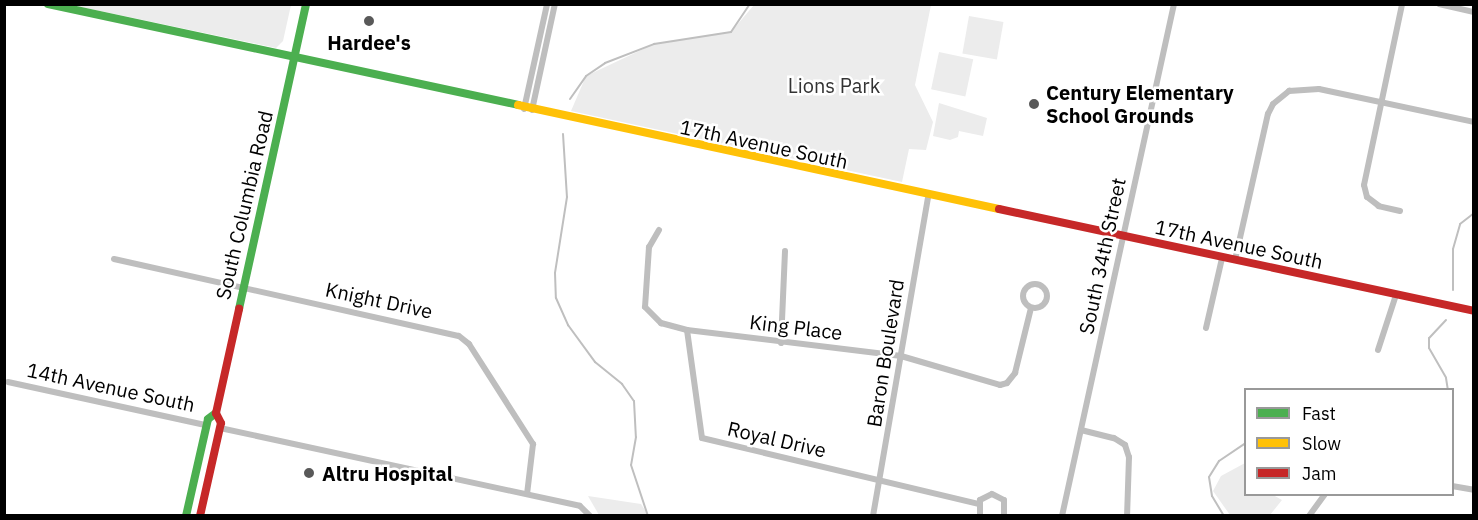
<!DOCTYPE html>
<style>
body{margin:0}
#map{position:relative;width:1478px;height:520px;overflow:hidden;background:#fff;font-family:"IBM Plex Sans",sans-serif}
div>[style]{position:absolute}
.green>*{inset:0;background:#ececec;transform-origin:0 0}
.stream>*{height:2px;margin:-1px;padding:0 1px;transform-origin:1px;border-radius:1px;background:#bfbfbf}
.street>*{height:6px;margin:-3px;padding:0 3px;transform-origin:3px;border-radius:3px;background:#bebebe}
.street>.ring{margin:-3px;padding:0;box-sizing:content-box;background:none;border:6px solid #bebebe;border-radius:50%}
.fast>*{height:8px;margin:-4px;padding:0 4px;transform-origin:4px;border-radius:4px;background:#4caf50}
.slow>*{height:8px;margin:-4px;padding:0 4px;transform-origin:4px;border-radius:4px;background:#ffc107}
.jam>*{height:8px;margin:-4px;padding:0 4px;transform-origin:4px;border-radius:4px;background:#c62828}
.dots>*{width:16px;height:16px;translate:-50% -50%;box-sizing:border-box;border:3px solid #fff;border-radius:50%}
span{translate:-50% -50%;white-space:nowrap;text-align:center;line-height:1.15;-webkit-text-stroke:5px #fff;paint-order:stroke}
.poi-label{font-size:20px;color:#000;font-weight:700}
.left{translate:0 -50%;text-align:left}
.park-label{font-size:20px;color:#333}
.street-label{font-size:20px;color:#000}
.frame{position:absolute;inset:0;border:6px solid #000;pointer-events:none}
.legend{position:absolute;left:1244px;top:388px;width:210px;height:108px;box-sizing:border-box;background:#fff;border:2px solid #999;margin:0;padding:8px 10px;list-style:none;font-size:18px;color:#000}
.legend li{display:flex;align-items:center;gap:12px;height:30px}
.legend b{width:30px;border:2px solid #999}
</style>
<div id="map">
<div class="green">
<i style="clip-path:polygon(72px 5px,291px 5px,283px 41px,276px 48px)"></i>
<i style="clip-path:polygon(754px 5px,931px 5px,915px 85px,933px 122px,926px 150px,909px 149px,902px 182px,571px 111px,586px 76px,654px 44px,731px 32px)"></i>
<i style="left:969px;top:16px;width:35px;height:38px;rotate:10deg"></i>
<i style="left:939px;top:52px;width:35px;height:38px;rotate:12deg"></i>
<i style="clip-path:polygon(939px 103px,987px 118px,983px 136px,959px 131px,958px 137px,950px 140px,933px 136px)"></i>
<i style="clip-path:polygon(1245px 463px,1246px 494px,1273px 495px,1282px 500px,1270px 515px,1230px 515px,1213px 491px,1221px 476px)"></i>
<i style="clip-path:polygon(588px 496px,641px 504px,648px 515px,599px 515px)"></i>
</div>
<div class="stream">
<i style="left:570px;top:99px;width:28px;rotate:-55deg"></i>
<i style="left:586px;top:76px;width:23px;rotate:-34deg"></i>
<i style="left:605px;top:63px;width:53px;rotate:-21.2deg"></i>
<i style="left:654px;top:44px;width:78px;rotate:-8.9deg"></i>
<i style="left:731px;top:32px;width:34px;rotate:-56deg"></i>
<i style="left:563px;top:134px;width:63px;rotate:86.4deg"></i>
<i style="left:567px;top:197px;width:77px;rotate:99deg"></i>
<i style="left:555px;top:273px;width:25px;rotate:88deg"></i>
<i style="left:556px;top:298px;width:30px;rotate:66deg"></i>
<i style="left:568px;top:325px;width:46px;rotate:53.9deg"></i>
<i style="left:595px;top:362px;width:35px;rotate:39deg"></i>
<i style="left:622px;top:384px;width:21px;rotate:55deg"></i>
<i style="left:634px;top:401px;width:36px;rotate:87deg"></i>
<i style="left:636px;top:437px;width:28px;rotate:100deg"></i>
<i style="left:631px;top:465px;width:54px;rotate:71.6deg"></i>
<i style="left:1453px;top:290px;width:41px;rotate:-90deg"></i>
<i style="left:1453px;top:249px;width:26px;rotate:-74deg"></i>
<i style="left:1460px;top:224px;width:18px;rotate:-38deg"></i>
<i style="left:1446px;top:320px;width:25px;rotate:133deg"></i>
<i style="left:1429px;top:338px;width:10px;rotate:90deg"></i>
<i style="left:1429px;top:348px;width:34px;rotate:60deg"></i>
<i style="left:1446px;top:378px;width:12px;rotate:81deg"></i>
<i style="left:1224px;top:516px;width:23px;rotate:-121deg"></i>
<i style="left:1212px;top:496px;width:19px;rotate:-99deg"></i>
<i style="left:1209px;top:477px;width:19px;rotate:-58deg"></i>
<i style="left:1219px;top:461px;width:32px;rotate:-34deg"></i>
</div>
<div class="street">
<i style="left:1439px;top:4px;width:36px;rotate:13deg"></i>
<i style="left:524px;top:109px;width:107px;rotate:-77.6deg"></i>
<i style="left:532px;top:110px;width:108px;rotate:-77.8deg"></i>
<i style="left:1400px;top:211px;width:22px;rotate:-167deg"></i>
<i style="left:1379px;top:206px;width:15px;rotate:-143deg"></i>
<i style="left:1367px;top:197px;width:12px;rotate:-104deg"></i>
<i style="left:1364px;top:185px;width:185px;rotate:-78.1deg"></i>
<i style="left:659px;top:230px;width:20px;rotate:120deg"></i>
<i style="left:649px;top:247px;width:60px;rotate:93.8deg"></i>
<i style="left:645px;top:307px;width:23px;rotate:45deg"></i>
<i style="left:661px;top:323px;width:27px;rotate:15deg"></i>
<i style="left:687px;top:330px;width:216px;rotate:6.9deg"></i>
<i style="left:901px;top:356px;width:103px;rotate:16.3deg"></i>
<i style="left:1000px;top:385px;width:7px;rotate:-16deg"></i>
<i style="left:1007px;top:383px;width:13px;rotate:-51deg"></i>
<i style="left:1015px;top:373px;width:67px;rotate:-76.2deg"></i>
<i style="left:114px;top:259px;width:353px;rotate:12.6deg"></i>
<i style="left:459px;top:336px;width:13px;rotate:39deg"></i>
<i style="left:469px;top:344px;width:119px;rotate:57.4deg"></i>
<i style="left:533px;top:444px;width:50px;rotate:96.8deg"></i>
<i style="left:1235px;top:260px;width:150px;rotate:-77.3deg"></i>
<i style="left:1268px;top:114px;width:11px;rotate:-63deg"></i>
<i style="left:1273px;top:104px;width:21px;rotate:-39deg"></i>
<i style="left:1289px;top:91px;width:30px;rotate:-4deg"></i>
<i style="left:1319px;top:89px;width:158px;rotate:12deg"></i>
<i class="ring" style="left:1023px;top:284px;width:18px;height:18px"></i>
<i style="left:1206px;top:328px;width:72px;rotate:-77.1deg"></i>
<i style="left:687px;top:330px;width:109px;rotate:82.1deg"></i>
<i style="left:702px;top:438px;width:284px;rotate:13.4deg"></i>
<i style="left:781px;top:343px;width:92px;rotate:-87.5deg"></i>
<i style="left:1378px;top:350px;width:58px;rotate:-71.9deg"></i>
<i style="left:8px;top:382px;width:203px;rotate:12.3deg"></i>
<i style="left:220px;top:428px;width:368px;rotate:12.2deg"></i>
<i style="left:580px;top:506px;width:14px;rotate:45deg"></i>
<i style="left:1081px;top:430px;width:34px;rotate:14deg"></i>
<i style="left:1114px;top:438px;width:13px;rotate:32deg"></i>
<i style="left:1125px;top:445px;width:13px;rotate:72deg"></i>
<i style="left:1129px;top:457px;width:59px;rotate:91.9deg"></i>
<i style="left:1452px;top:486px;width:22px;rotate:10deg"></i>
<i style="left:873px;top:516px;width:325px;rotate:-80.2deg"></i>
<i style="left:980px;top:516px;width:16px;rotate:-90deg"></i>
<i style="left:980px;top:500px;width:13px;rotate:-27deg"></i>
<i style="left:992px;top:494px;width:13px;rotate:27deg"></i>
<i style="left:1004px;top:500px;width:16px;rotate:90deg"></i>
<i style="left:1062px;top:516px;width:524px;rotate:-77.66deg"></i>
<i style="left:1309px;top:516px;width:27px;rotate:-54deg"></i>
</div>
<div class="fast">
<i style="left:48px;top:4px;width:481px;rotate:12.1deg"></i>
<i style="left:239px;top:309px;width:312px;rotate:-77.6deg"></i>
<i style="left:186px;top:516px;width:99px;rotate:-77.2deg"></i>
<i style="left:208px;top:419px;width:10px;rotate:-37deg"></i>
</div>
<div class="slow">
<i style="left:518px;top:105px;width:492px;rotate:12.2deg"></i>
</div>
<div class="jam">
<i style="left:999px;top:209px;width:486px;rotate:12.1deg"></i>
<i style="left:200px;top:516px;width:95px;rotate:-77.3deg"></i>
<i style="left:221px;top:423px;width:11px;rotate:-117deg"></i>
<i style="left:216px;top:413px;width:107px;rotate:-77.5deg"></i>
</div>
<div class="dots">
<i style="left:369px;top:21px;background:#595959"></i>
<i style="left:1034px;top:104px;background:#595959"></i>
<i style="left:309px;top:473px;background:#595959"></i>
</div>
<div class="poi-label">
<span style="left:369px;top:42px">Hardee's</span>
<span class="left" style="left:1046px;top:104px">Century Elementary<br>School Grounds</span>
<span class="left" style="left:322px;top:473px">Altru Hospital</span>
</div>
<div class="park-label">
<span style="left:834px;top:85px">Lions Park</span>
</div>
<div class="street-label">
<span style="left:764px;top:144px;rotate:12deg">17th Avenue South</span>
<span style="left:244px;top:205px;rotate:-77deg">South Columbia Road</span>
<span style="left:1239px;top:244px;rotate:12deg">17th Avenue South</span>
<span style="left:1102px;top:256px;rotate:-78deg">South 34th Street</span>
<span style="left:379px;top:300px;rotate:12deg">Knight Drive</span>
<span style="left:796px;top:327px;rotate:7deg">King Place</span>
<span style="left:885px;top:353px;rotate:-81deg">Baron Boulevard</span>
<span style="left:111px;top:387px;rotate:12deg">14th Avenue South</span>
<span style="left:777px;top:439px;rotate:13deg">Royal Drive</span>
</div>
<div class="frame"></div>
<ul class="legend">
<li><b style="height:8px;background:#4caf50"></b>Fast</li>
<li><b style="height:8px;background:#ffc107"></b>Slow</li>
<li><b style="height:8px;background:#c62828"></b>Jam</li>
</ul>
</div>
